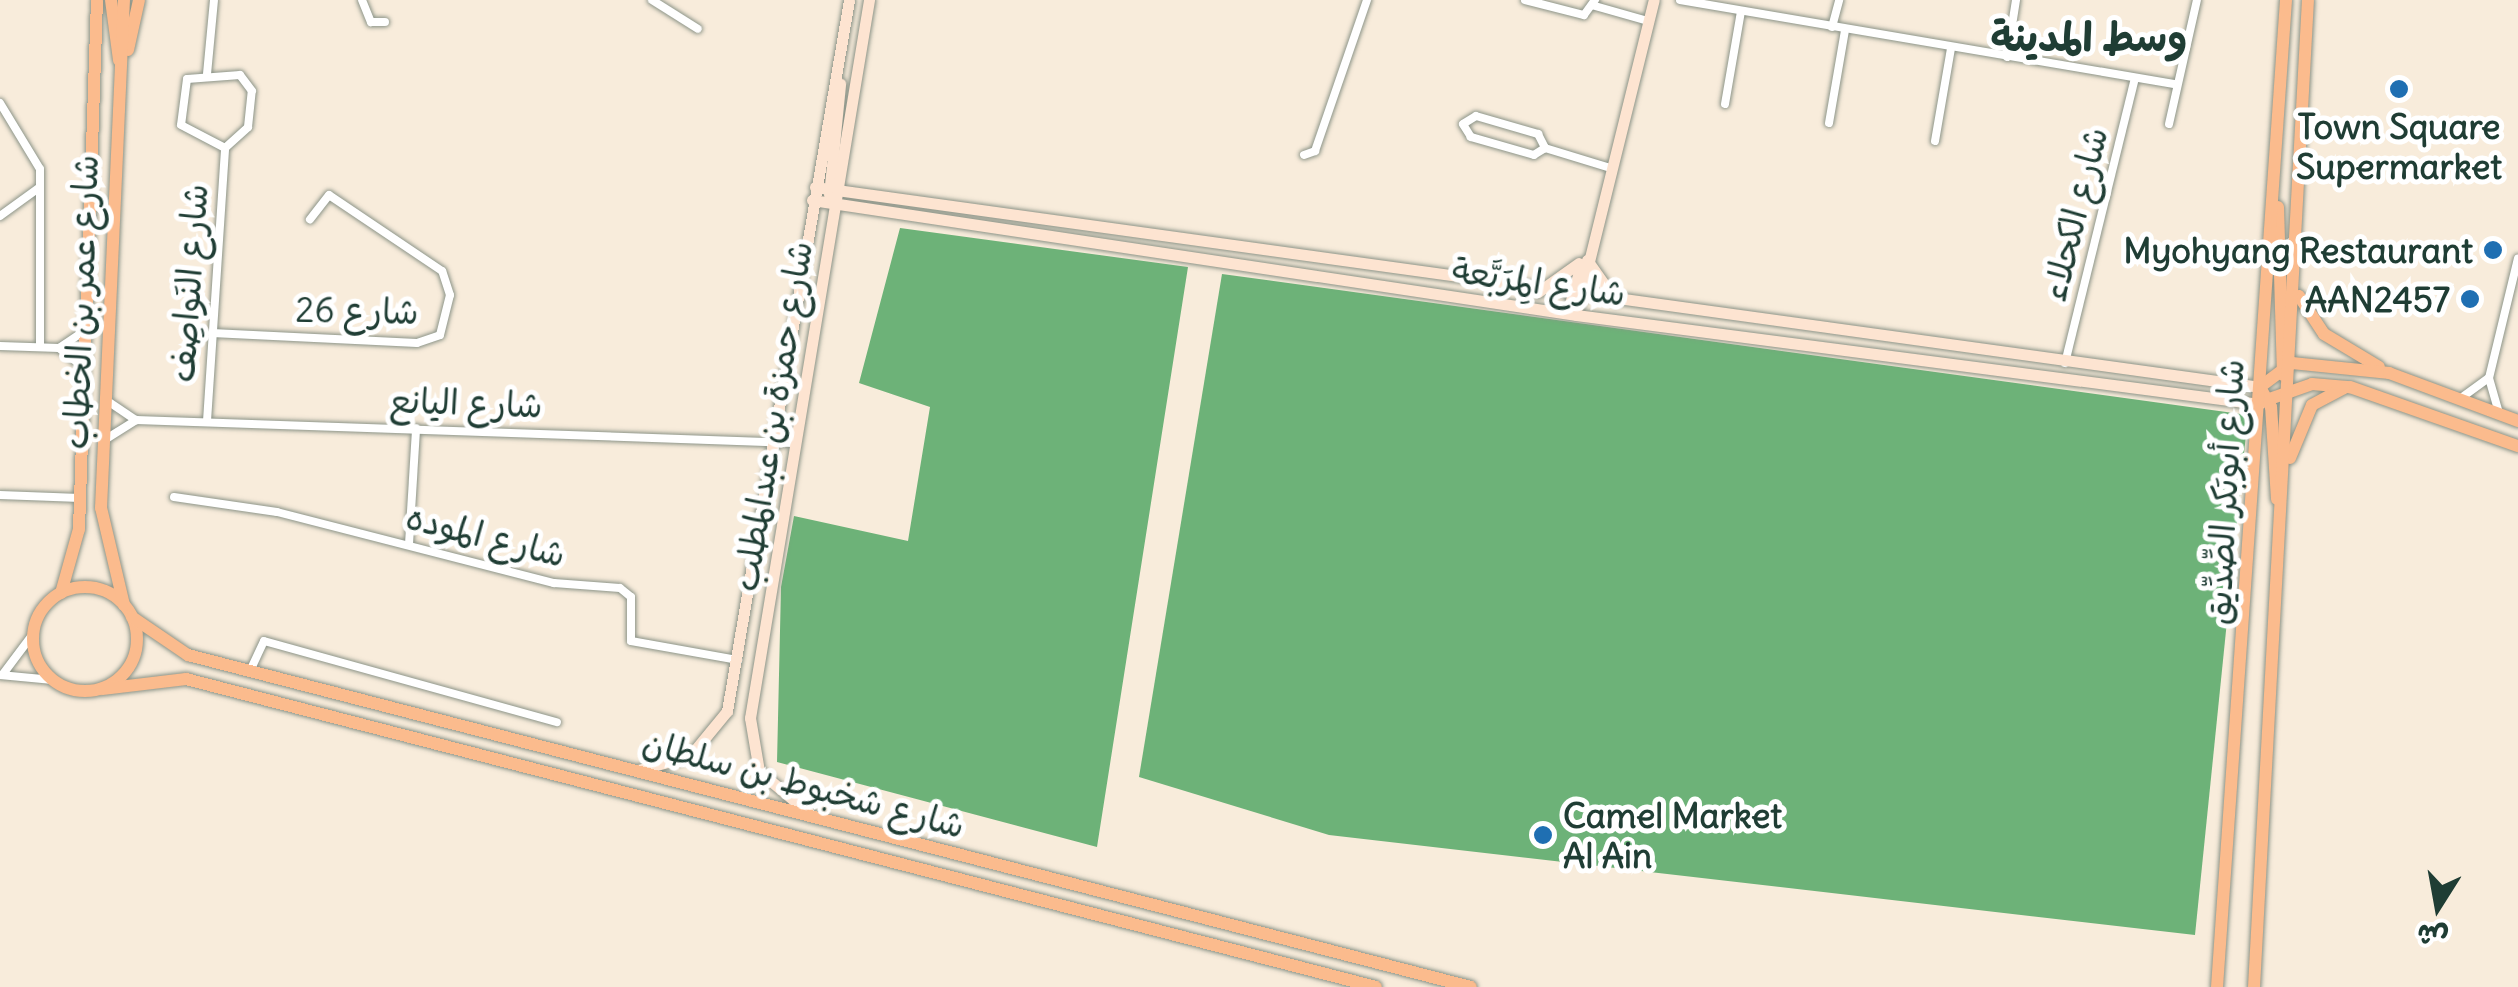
<!DOCTYPE html>
<meta charset="utf-8">
<style>
body{margin:0}
#map{position:relative;width:2518px;height:987px;overflow:hidden;background:#f8ecdb;font-family:Delius,"Playpen Sans Arabic",sans-serif}
div>[style]{position:absolute}
.forest>*{inset:0;background:#6db278}
.roads{filter:drop-shadow(0 0 2px #8c9488) drop-shadow(0 0 2px #8c9488)}
.street>*{height:8px;margin:-4px;padding:0 4px;transform-origin:4px;border-radius:4px;background:#fff}
.secondary>*{height:11px;margin:-5.5px;padding:0 5.5px;transform-origin:5.5px;border-radius:5.5px;background:#fde4d1}
.primary>*{height:12px;margin:-6px;padding:0 6px;transform-origin:6px;border-radius:6px;background:#fbbb8d}
.primary>.ring{margin:-6px;padding:0;box-sizing:content-box;background:none;border:12px solid #fbbb8d;border-radius:50%}
.dots>*{width:28px;height:28px;translate:-50% -50%;box-sizing:border-box;border:5px solid #fff;border-radius:50%}
span{translate:-50% -50%;white-space:nowrap;text-align:center;line-height:1.15;-webkit-text-stroke:10px #fff;paint-order:stroke}
.poi-label{font-size:35px;color:#1f3d34;font-weight:700}
.right{translate:-100% -50%;text-align:right}
.left{translate:0 -50%;text-align:left}
.street-label{font-size:35px;color:#1f3d34}
.quarter-label{font-size:40px;color:#1f3d34;font-weight:700}
.north{position:absolute;left:2388px;top:857px;width:100px;height:100px;-webkit-text-stroke:8px #fff;paint-order:stroke;rotate:191deg;font-size:28px;font-weight:700;line-height:40px;text-align:center;color:#1f3d34}
.north::after{content:'';display:block;margin:auto;width:35px;height:45px;background:#1f3d34;clip-path:polygon(50% 0,100% 100%,50% 72%,0 100%)}
</style>
<div id="map">
<div class="forest">
<i style="clip-path:polygon(900px 228px,1188px 267px,1097px 847px,777px 762px,781px 587px,794px 516px,908px 541px,930px 407px,859px 383px)"></i>
<i style="clip-path:polygon(1222px 274px,2248px 415px,2195px 935px,1329px 835px,1139px 777px)"></i>
</div>
<div class="roads">
<div class="street">
<i style="left:362px;top:0;width:24px;rotate:68deg"></i>
<i style="left:371px;top:22px;width:14px"></i>
<i style="left:652px;top:0;width:54px;rotate:32.2deg"></i>
<i style="left:1525px;top:0;width:61px;rotate:14.3deg"></i>
<i style="left:1584px;top:15px;width:19px;rotate:-54deg"></i>
<i style="left:1680px;top:0;width:501px;rotate:9.65deg"></i>
<i style="left:1595px;top:6px;width:55px;rotate:15.8deg"></i>
<i style="left:1832px;top:27px;width:28px;rotate:-75deg"></i>
<i style="left:2007px;top:57px;width:58px;rotate:-81deg"></i>
<i style="left:207px;top:74px;width:74px;rotate:-84.6deg"></i>
<i style="left:0;top:103px;width:77px;rotate:58.8deg"></i>
<i style="left:40px;top:169px;width:178px;rotate:90deg"></i>
<i style="left:1725px;top:104px;width:94px;rotate:-80.2deg"></i>
<i style="left:1476px;top:116px;width:65px;rotate:16.2deg"></i>
<i style="left:1538px;top:134px;width:16px;rotate:63deg"></i>
<i style="left:1545px;top:148px;width:13px;rotate:148deg"></i>
<i style="left:1534px;top:155px;width:66px;rotate:-164.1deg"></i>
<i style="left:1471px;top:137px;width:15px;rotate:-122deg"></i>
<i style="left:1463px;top:124px;width:15px;rotate:-32deg"></i>
<i style="left:1829px;top:123px;width:94px;rotate:-80.2deg"></i>
<i style="left:2169px;top:124px;width:127px;rotate:-77.3deg"></i>
<i style="left:1935px;top:141px;width:94px;rotate:-80.2deg"></i>
<i style="left:1545px;top:148px;width:65px;rotate:17deg"></i>
<i style="left:1304px;top:155px;width:12px;rotate:-20deg"></i>
<i style="left:1315px;top:151px;width:160px;rotate:-71deg"></i>
<i style="left:0;top:216px;width:49px;rotate:-35.9deg"></i>
<i style="left:212px;top:333px;width:205px;rotate:2.8deg"></i>
<i style="left:417px;top:343px;width:24px;rotate:-19deg"></i>
<i style="left:440px;top:335px;width:41px;rotate:-76deg"></i>
<i style="left:450px;top:295px;width:25px;rotate:-108deg"></i>
<i style="left:442px;top:271px;width:136px;rotate:-146.1deg"></i>
<i style="left:329px;top:195px;width:31px;rotate:128deg"></i>
<i style="left:0;top:346px;width:59px;rotate:1.9deg"></i>
<i style="left:59px;top:348px;width:30px;rotate:-34deg"></i>
<i style="left:59px;top:348px;width:31px;rotate:38deg"></i>
<i style="left:2065px;top:363px;width:293px;rotate:-76.2deg"></i>
<i style="left:2461px;top:398px;width:34px;rotate:-36deg"></i>
<i style="left:106px;top:400px;width:36px;rotate:34deg"></i>
<i style="left:136px;top:420px;width:658px;rotate:2deg"></i>
<i style="left:2499px;top:413px;width:36px;rotate:-106deg"></i>
<i style="left:2489px;top:378px;width:123px;rotate:-76.4deg"></i>
<i style="left:207px;top:421px;width:274px;rotate:-86.2deg"></i>
<i style="left:225px;top:148px;width:31px;rotate:-42deg"></i>
<i style="left:248px;top:127px;width:36px;rotate:-84deg"></i>
<i style="left:252px;top:91px;width:20px;rotate:-127deg"></i>
<i style="left:240px;top:75px;width:53px;rotate:175.7deg"></i>
<i style="left:187px;top:79px;width:46px;rotate:97.4deg"></i>
<i style="left:181px;top:125px;width:50px;rotate:27.6deg"></i>
<i style="left:106px;top:439px;width:36px;rotate:-32deg"></i>
<i style="left:0;top:495px;width:80px;rotate:2.1deg"></i>
<i style="left:174px;top:497px;width:104px;rotate:8.3deg"></i>
<i style="left:277px;top:512px;width:286px;rotate:14.4deg"></i>
<i style="left:554px;top:583px;width:66px;rotate:4.3deg"></i>
<i style="left:620px;top:588px;width:14px;rotate:39deg"></i>
<i style="left:631px;top:597px;width:44px;rotate:90deg"></i>
<i style="left:631px;top:641px;width:109px;rotate:10.1deg"></i>
<i style="left:409px;top:544px;width:116px;rotate:-86.5deg"></i>
<i style="left:250px;top:671px;width:33px;rotate:-65deg"></i>
<i style="left:264px;top:641px;width:304px;rotate:15.5deg"></i>
<i style="left:3px;top:674px;width:50px;rotate:-53.1deg"></i>
<i style="left:0;top:675px;width:53px;rotate:5.4deg"></i>
</div>
<div class="secondary">
<i style="left:815px;top:187px;width:1459px;rotate:7.88deg"></i>
<i style="left:829px;top:195px;width:112px;rotate:-84.3deg"></i>
<i style="left:812px;top:200px;width:773px;rotate:8.56deg"></i>
<i style="left:1576px;top:315px;width:689px;rotate:7.42deg"></i>
<i style="left:1587px;top:260px;width:50px;rotate:54.7deg"></i>
<i style="left:1538px;top:292px;width:50px;rotate:-35.3deg"></i>
<i style="left:1570px;top:304px;width:41px;rotate:-74.6deg"></i>
<i style="left:1578px;top:306px;width:315px;rotate:-76.1deg"></i>
<i style="left:638px;top:770px;width:54px;rotate:-15.1deg"></i>
<i style="left:690px;top:756px;width:58px;rotate:-50.6deg"></i>
<i style="left:727px;top:711px;width:721px;rotate:-80.26deg"></i>
<i style="left:809px;top:813px;width:65px;rotate:-140deg"></i>
<i style="left:759px;top:771px;width:54px;rotate:-99.6deg"></i>
<i style="left:750px;top:718px;width:728px;rotate:-80.59deg"></i>
</div>
<div class="primary">
<i style="left:111px;top:0;width:61px;rotate:82.4deg"></i>
<i style="left:128px;top:50px;width:51px;rotate:-77.6deg"></i>
<i style="left:2278px;top:207px;width:168px;rotate:88.3deg"></i>
<i style="left:2299px;top:296px;width:45px;rotate:56.7deg"></i>
<i style="left:2324px;top:334px;width:64px;rotate:31deg"></i>
<i style="left:2261px;top:402px;width:54px;rotate:-19.4deg"></i>
<i style="left:2312px;top:384px;width:38px;rotate:5deg"></i>
<i style="left:2350px;top:387px;width:178px;rotate:19.4deg"></i>
<i style="left:2290px;top:458px;width:57px;rotate:-67.5deg"></i>
<i style="left:2312px;top:405px;width:36px;rotate:-28deg"></i>
<i style="left:2277px;top:499px;width:92px;rotate:-93.7deg"></i>
<i style="left:2271px;top:407px;width:23px;rotate:-119deg"></i>
<i style="left:2260px;top:387px;width:40px;rotate:-37deg"></i>
<i style="left:2292px;top:363px;width:98px;rotate:5.9deg"></i>
<i style="left:2389px;top:373px;width:138px;rotate:20.4deg"></i>
<i class="ring" style="left:33px;top:587px;width:92px;height:92px"></i>
<i style="left:61px;top:593px;width:66px;rotate:-74.3deg"></i>
<i style="left:79px;top:529px;width:529px;rotate:-88.05deg"></i>
<i style="left:124px;top:605px;width:100px;rotate:-103.3deg"></i>
<i style="left:101px;top:508px;width:509px;rotate:-87.41deg"></i>
<i style="left:132px;top:617px;width:68px;rotate:34.2deg"></i>
<i style="left:188px;top:655px;width:1325px;rotate:14.51deg"></i>
<i style="left:102px;top:689px;width:85px;rotate:-6.8deg"></i>
<i style="left:186px;top:679px;width:1229px;rotate:14.51deg"></i>
<i style="left:2217px;top:987px;width:989px;rotate:-86deg"></i>
<i style="left:2254px;top:987px;width:988px;rotate:-86.87deg"></i>
</div>
</div>
<div class="dots">
<i style="left:2399px;top:89px;background:#1f6fb2"></i>
<i style="left:2493px;top:250px;background:#1f6fb2"></i>
<i style="left:2470px;top:299px;background:#1f6fb2"></i>
<i style="left:1543px;top:835px;background:#1f6fb2"></i>
</div>
<div class="poi-label">
<span style="left:2399px;top:146px">Town Square<br>Supermarket</span>
<span class="right" style="left:2473px;top:250px">Myohyang Restaurant</span>
<span class="right" style="left:2450px;top:299px">AAN2457</span>
<span class="left" style="left:1563px;top:835px">Camel Market<br>Al Ain</span>
</div>
<div class="street-label">
<span style="left:2074px;top:214px;rotate:-76deg">شارع الكحلاء</span>
<span style="left:1539px;top:281px;rotate:8deg">شارع المِرَبَّعة</span>
<span style="left:188px;top:283px;rotate:-86deg">شارع النَواصِف</span>
<span style="left:80px;top:302px;rotate:-88deg">شارع عمر بن الخطاب</span>
<span style="left:357px;top:310px;rotate:1deg">شارع 26</span>
<span style="left:466px;top:402px;rotate:2deg">شارع اليانع</span>
<span style="left:772px;top:416px;rotate:-81deg">شارع حمزة بن عبدالمطلب</span>
<span style="left:2224px;top:492px;rotate:-87deg">شارع أبوبَكر الصِّدِّيق</span>
<span style="left:486px;top:535px;rotate:14deg">شارع الموده</span>
<span style="left:804px;top:783px;rotate:15deg">شارع شخبوط بن سلطان</span>
</div>
<div class="quarter-label">
<span style="left:2089px;top:37px">وسط المدينة</span>
</div>
<div class="north">ش</div>
</div>
